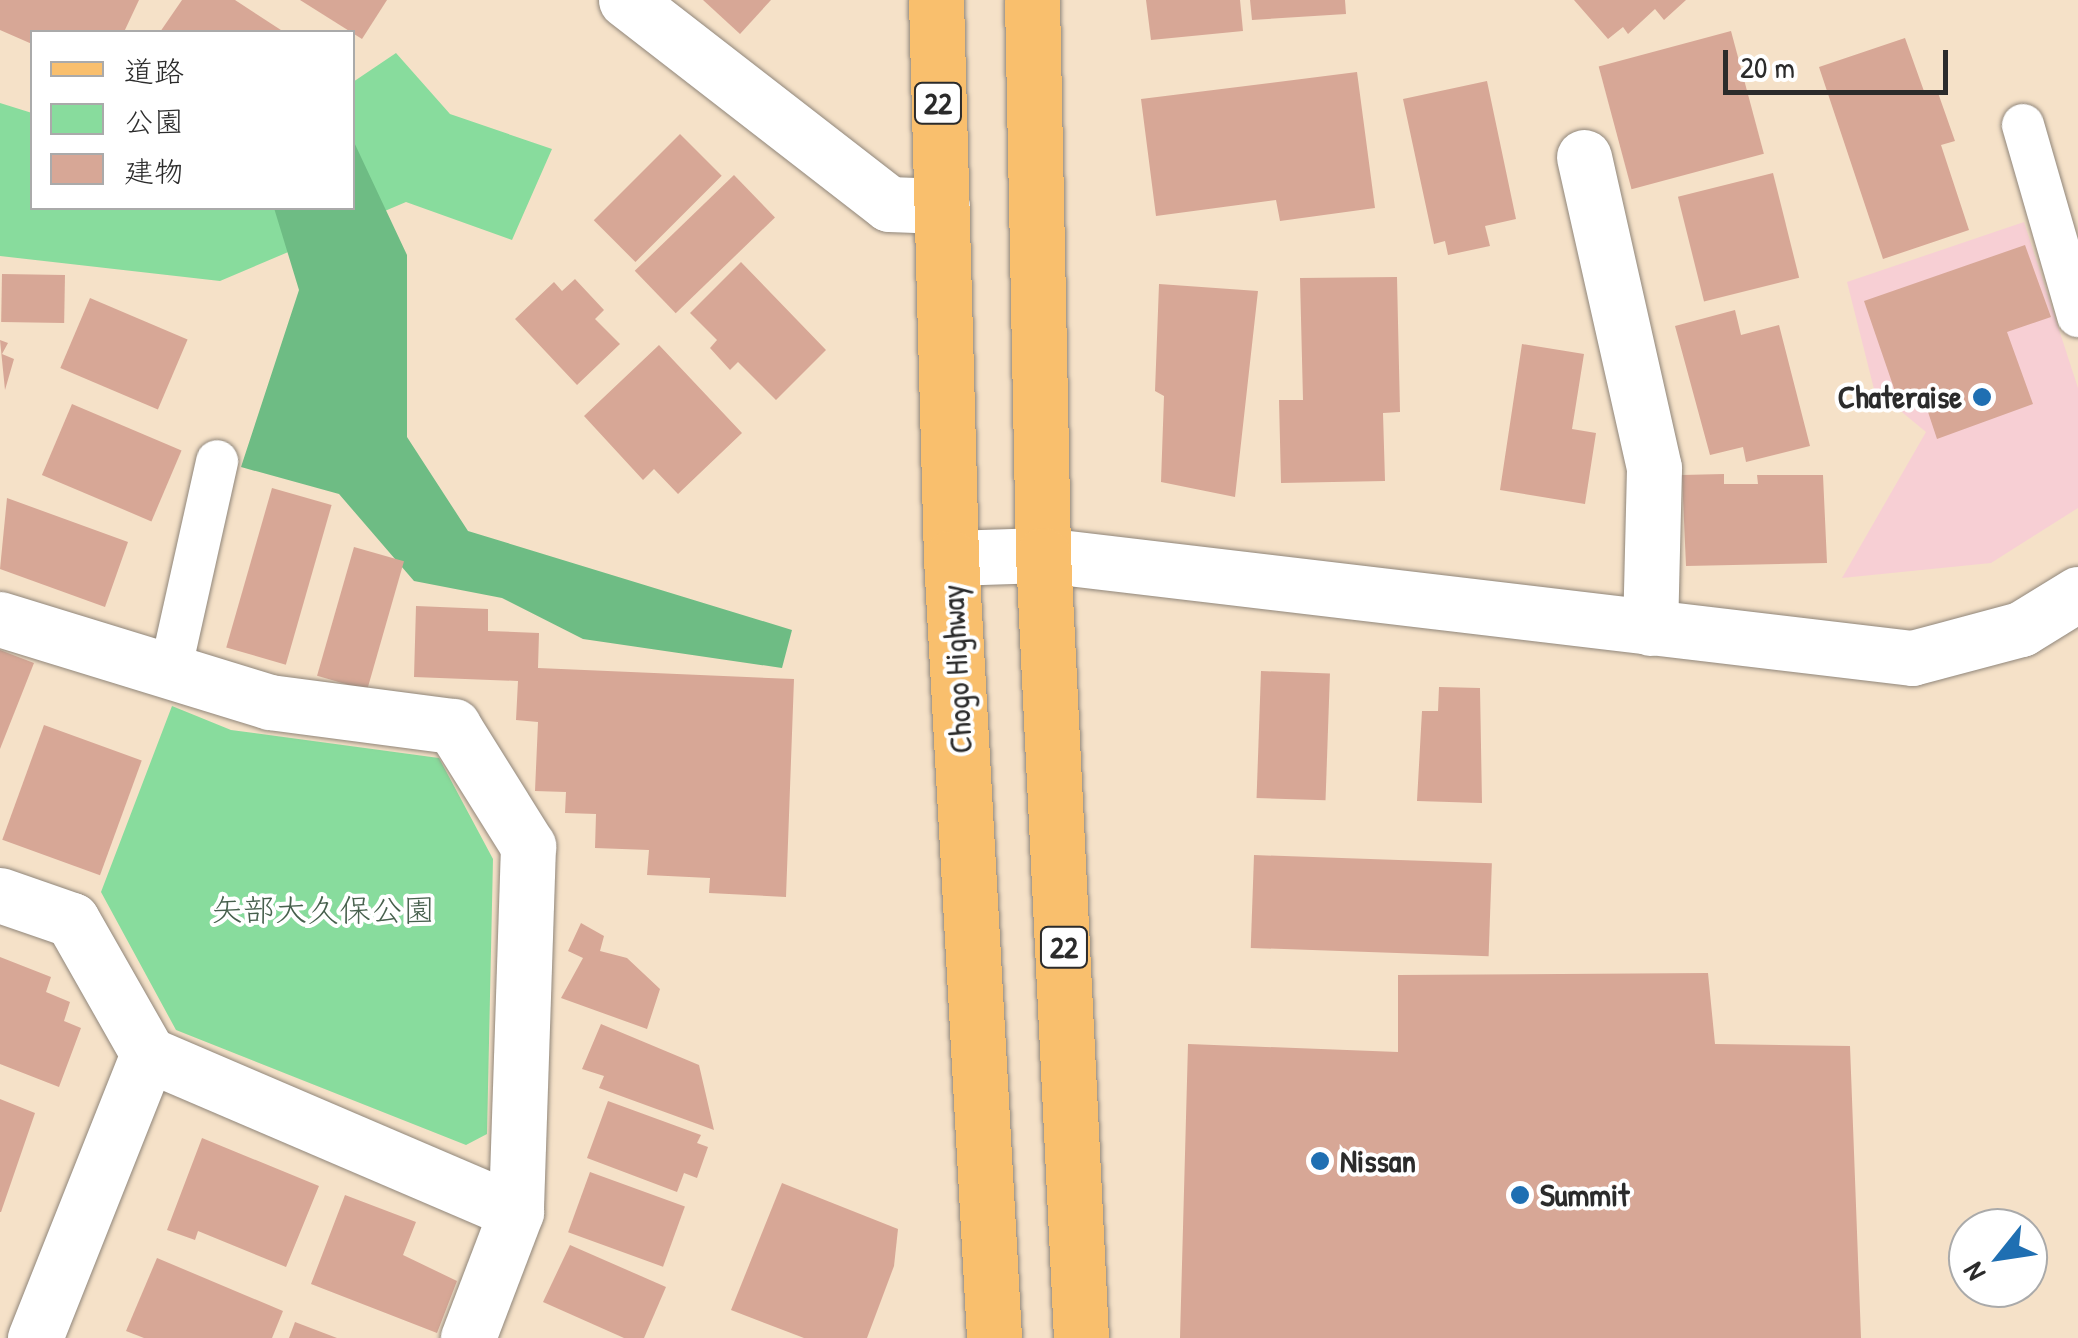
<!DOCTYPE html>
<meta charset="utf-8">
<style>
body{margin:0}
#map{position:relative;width:2078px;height:1338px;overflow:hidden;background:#f5e1c8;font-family:"Patrick Hand","Klee One",sans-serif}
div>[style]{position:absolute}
.built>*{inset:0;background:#f7cfd4}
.green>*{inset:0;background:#88dc9d}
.forest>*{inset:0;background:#6ebc84}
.building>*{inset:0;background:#d7a796;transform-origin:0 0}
.roads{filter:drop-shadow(0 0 2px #90867a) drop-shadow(0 0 2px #90867a)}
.lane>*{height:42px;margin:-21px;padding:0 21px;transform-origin:21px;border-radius:21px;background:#fff}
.street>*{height:55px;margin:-27.5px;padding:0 27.5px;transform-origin:27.5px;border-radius:27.5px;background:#fff}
.primary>*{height:55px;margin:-27.5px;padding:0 27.5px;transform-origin:27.5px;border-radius:27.5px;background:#f9bf6d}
.dots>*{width:28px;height:28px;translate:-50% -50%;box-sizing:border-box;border:5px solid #fff;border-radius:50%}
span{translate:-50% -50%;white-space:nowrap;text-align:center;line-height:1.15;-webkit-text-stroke:8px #fff;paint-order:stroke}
.shield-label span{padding:2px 8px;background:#fff;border:2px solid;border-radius:8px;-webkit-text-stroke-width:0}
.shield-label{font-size:30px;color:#2b2b2b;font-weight:700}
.poi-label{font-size:32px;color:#2b2b2b;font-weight:700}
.right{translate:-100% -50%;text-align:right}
.left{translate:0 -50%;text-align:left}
.street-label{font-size:32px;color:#2b2b2b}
.park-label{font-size:32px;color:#47604d}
.legend{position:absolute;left:30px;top:30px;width:325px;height:180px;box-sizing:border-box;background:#fff;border:2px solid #aaa;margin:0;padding:12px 18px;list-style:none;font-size:30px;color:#2b2b2b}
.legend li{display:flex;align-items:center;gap:20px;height:50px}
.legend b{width:50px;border:2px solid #aaa}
.north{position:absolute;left:1948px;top:1208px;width:100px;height:100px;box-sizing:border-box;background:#fff;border:2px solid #aaa;border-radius:50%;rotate:240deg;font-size:28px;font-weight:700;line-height:40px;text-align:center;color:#2b2b2b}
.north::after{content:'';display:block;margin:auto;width:35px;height:45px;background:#1f6fb2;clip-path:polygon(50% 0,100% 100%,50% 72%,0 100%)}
.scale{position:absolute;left:1723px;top:50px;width:225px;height:45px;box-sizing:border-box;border:5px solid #2b2b2b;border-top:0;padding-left:12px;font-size:30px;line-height:35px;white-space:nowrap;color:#2b2b2b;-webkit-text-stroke:8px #fff;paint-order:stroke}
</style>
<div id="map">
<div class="built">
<i style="clip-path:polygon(2024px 222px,2078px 388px,2078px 508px,1991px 563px,1842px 578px,1926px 432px,1874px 389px,1847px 282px)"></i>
</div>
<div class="green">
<i style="clip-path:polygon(396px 53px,450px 114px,552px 149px,512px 240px,406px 202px,220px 281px,0 256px,0 103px,32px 113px,32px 208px,352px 208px,353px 82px)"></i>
<i style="clip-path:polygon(172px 706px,231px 730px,439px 758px,493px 859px,487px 1134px,466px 1145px,176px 1030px,101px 892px)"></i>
</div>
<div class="forest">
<i style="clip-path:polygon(353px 140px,407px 255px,407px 437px,468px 531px,792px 630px,782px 668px,583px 639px,502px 598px,414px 581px,339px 494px,241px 467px,299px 290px,274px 208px,352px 208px)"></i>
</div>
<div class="building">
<i style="clip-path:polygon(0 0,139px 0,124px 32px,32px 32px,32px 44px,0 30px)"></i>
<i style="clip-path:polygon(182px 0,235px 0,284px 32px,160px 32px)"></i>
<i style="clip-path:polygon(300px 0,387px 0,362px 39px)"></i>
<i style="clip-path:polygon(703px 0,771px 0,740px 34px)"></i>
<i style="clip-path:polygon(1146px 0,1240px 0,1243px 31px,1151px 40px)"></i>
<i style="clip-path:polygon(1250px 0,1345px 0,1346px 14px,1252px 20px)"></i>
<i style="clip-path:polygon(1574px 0,1686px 0,1664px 20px,1655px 9px,1628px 34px,1623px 27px,1608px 39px)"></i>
<i style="left:1731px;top:31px;width:127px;height:137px;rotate:75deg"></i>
<i style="clip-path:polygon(1905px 38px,1925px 94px,1937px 90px,1955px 141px,1941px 145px,1969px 230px,1883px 259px,1819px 67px)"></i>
<i style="clip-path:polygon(1357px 72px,1375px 208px,1280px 221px,1276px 200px,1156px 216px,1141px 99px)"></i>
<i style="clip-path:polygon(1487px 81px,1516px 219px,1485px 226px,1490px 246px,1448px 255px,1445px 241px,1434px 244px,1403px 99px)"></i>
<i style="left:680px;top:134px;width:59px;height:122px;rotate:45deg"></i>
<i style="left:1773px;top:173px;width:108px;height:98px;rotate:76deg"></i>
<i style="left:734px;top:175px;width:59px;height:138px;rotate:46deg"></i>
<i style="clip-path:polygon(2025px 245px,2051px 317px,2007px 332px,2033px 404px,1937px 439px,1921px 391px,1898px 400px,1864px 301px)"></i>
<i style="clip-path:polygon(741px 262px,826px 350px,776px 400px,738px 362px,730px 370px,710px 348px,717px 340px,690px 313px)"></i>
<i style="left:2px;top:274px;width:63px;height:48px;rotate:1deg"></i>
<i style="clip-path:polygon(1397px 277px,1400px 412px,1383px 413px,1385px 481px,1281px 483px,1279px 400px,1303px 400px,1300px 278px)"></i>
<i style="clip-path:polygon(575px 279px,604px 310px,595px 319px,620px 344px,577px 385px,515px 319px,554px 282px,562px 291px)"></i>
<i style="clip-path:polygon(1159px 284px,1258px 291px,1235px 497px,1161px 482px,1164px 396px,1155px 391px)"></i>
<i style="left:90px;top:298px;width:106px;height:76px;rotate:23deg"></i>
<i style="clip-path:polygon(1735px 310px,1741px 335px,1779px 325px,1810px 446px,1746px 462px,1743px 447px,1710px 455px,1675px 326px)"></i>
<i style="clip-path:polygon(0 340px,8px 343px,2px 354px,14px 359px,5px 390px)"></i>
<i style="clip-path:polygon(1522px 344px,1584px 354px,1572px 429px,1596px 433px,1585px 504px,1500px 490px)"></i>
<i style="clip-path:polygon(659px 345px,742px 433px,678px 494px,654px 469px,643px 480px,584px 416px)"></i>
<i style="left:72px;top:404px;width:119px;height:77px;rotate:23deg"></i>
<i style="clip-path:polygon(1724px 474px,1724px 484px,1758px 484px,1757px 475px,1823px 475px,1827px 563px,1686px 566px,1682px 475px)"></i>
<i style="left:272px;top:488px;width:62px;height:166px;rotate:16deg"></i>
<i style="clip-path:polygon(7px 498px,128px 542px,105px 607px,0 569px)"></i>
<i style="left:354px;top:547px;width:52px;height:134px;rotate:16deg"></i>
<i style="clip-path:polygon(416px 606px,488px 609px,488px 631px,539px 633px,538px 668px,794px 679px,786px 897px,709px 893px,710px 878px,647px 875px,649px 850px,595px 848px,596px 814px,565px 813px,566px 792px,535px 791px,538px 722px,516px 720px,518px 681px,414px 677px)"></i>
<i style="clip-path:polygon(0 650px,34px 663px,0 749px)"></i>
<i style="left:1261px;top:671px;width:69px;height:127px;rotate:2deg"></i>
<i style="clip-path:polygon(1439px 687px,1480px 688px,1482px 803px,1417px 801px,1422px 711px,1438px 711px)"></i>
<i style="left:44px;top:725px;width:104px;height:122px;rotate:20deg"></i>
<i style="left:1254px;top:855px;width:238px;height:93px;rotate:2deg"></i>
<i style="clip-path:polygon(581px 923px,604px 936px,600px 951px,627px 958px,660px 989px,647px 1029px,561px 998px,583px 958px,568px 951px)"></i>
<i style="clip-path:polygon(0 957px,51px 977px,46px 992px,70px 1002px,64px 1021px,81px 1028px,59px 1087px,0 1064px)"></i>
<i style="clip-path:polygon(1708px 973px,1715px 1044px,1850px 1046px,1861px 1338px,1180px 1338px,1188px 1044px,1398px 1052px,1398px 975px)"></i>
<i style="clip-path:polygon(601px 1024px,699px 1065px,714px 1130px,599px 1088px,604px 1076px,582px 1069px)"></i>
<i style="clip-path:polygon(0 1099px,35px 1113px,1px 1212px,0 1212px)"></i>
<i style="clip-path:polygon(608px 1101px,701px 1135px,697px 1143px,708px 1147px,697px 1178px,684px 1173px,677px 1192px,587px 1158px)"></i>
<i style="clip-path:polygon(202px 1138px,319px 1186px,286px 1267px,198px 1231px,195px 1240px,167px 1230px)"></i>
<i style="left:590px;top:1172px;width:101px;height:64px;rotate:20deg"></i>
<i style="clip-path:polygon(782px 1183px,898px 1229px,894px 1266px,867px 1338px,804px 1338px,731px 1310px)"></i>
<i style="clip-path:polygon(345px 1195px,416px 1222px,403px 1255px,457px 1281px,437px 1333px,311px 1284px)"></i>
<i style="clip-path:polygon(570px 1245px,666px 1287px,644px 1338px,624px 1338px,543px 1302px)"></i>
<i style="clip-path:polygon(157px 1258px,283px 1311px,272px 1338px,144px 1338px,126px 1331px)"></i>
<i style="clip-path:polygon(295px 1322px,337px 1338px,289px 1338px)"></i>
</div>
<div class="roads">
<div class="lane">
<i style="left:2023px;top:125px;width:199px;rotate:73.9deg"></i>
<i style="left:170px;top:672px;width:216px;rotate:-77.4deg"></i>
</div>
<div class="street">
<i style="left:626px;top:0;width:333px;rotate:37.8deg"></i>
<i style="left:889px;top:204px;width:53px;rotate:2.2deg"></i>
<i style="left:1584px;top:157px;width:319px;rotate:77.3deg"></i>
<i style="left:1654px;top:468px;width:160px;rotate:91.4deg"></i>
<i style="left:951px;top:558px;width:92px;rotate:-1.9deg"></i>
<i style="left:1043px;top:555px;width:875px;rotate:6.76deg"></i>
<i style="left:1912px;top:658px;width:113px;rotate:-14.9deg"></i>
<i style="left:2021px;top:629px;width:67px;rotate:-31.6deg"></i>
<i style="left:0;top:619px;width:282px;rotate:17.1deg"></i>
<i style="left:270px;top:702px;width:185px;rotate:7.5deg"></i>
<i style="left:453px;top:726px;width:142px;rotate:58deg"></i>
<i style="left:528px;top:846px;width:366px;rotate:91.9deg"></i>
<i style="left:0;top:895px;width:76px;rotate:19.1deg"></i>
<i style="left:72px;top:920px;width:154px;rotate:60.4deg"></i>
<i style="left:148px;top:1054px;width:306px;rotate:111.7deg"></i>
<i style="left:148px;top:1054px;width:400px;rotate:23.2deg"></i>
<i style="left:516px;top:1212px;width:135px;rotate:110.9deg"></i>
</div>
<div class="primary">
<i style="left:936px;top:0;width:558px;rotate:88.46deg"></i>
<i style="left:951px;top:558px;width:781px;rotate:86.84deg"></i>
<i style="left:1032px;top:0;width:555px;rotate:88.86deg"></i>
<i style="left:1043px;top:555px;width:784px;rotate:87.22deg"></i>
</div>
</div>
<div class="dots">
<i style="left:1982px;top:397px;background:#1f6fb2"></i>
<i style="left:1320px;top:1161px;background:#1f6fb2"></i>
<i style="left:1520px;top:1195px;background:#1f6fb2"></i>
</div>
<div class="shield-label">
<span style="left:938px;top:103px">22</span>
<span style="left:1064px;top:947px">22</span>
</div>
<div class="poi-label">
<span class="right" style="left:1962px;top:397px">Chateraise</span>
<span class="left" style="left:1340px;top:1161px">Nissan</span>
<span class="left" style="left:1540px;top:1195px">Summit</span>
</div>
<div class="street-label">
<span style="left:957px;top:669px;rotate:-93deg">Chogo Highway</span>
</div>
<div class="park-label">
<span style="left:323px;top:910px">矢部大久保公園</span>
</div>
<ul class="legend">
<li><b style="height:12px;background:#f9bf6d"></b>道路</li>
<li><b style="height:28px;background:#88dc9d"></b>公園</li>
<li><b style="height:28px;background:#d7a796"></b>建物</li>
</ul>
<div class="north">N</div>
<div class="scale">20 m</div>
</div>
